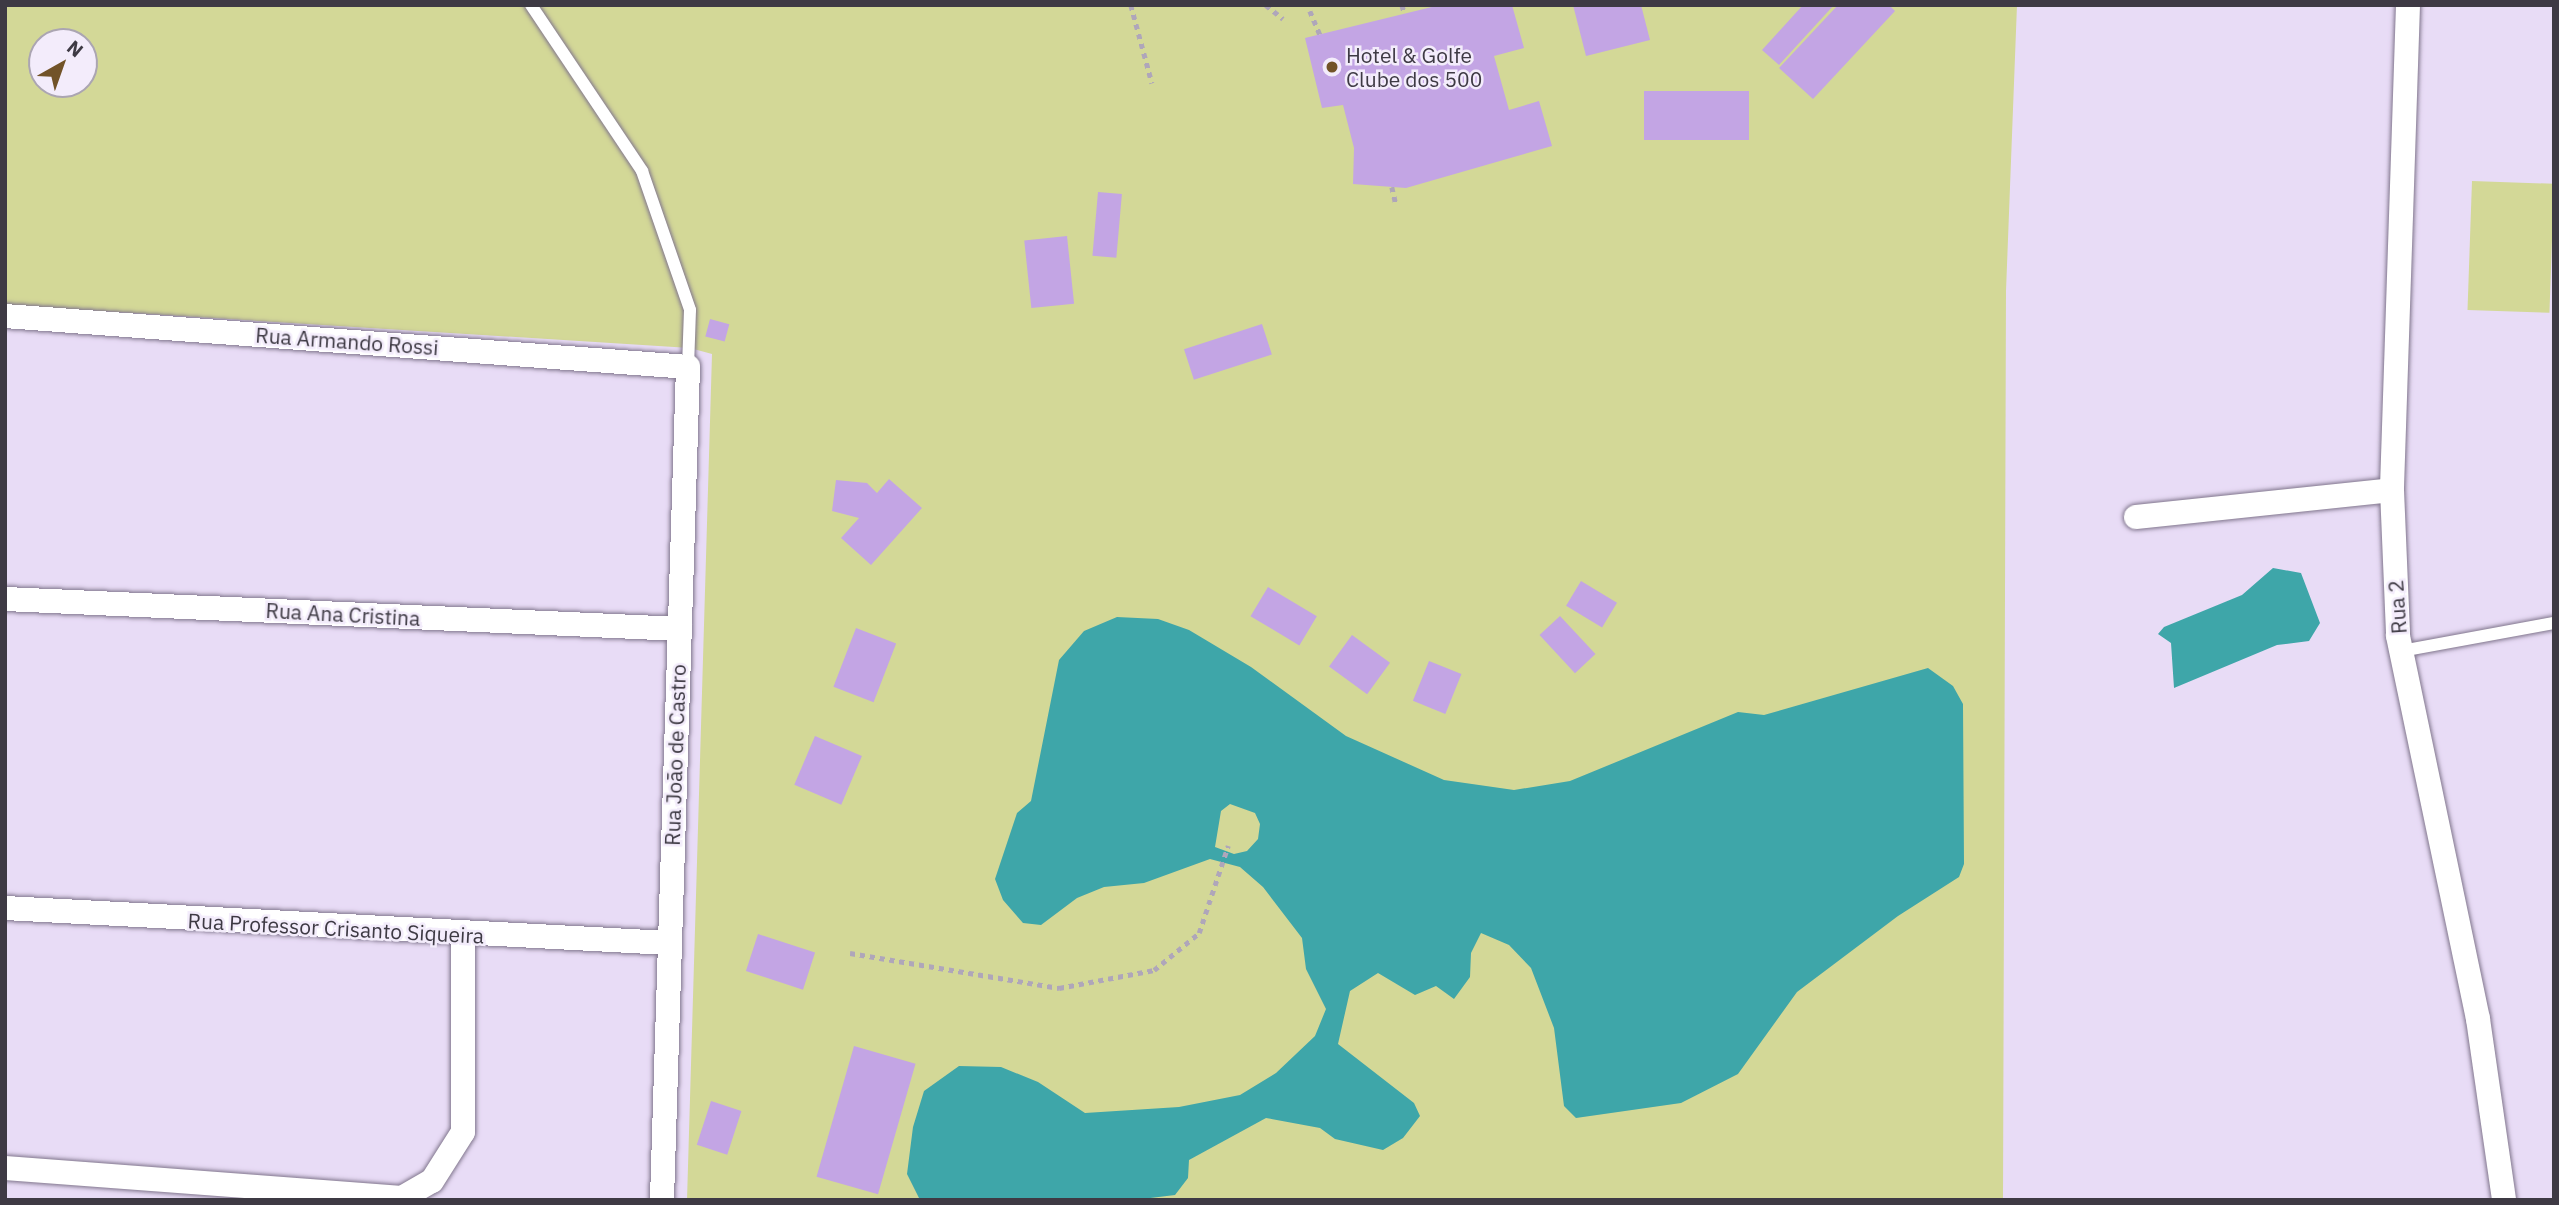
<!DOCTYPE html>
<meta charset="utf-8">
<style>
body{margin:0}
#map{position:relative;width:2559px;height:1205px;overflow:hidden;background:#e8dcf6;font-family:"IBM Plex Sans",sans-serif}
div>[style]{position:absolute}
.green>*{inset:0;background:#d3d897;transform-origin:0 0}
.water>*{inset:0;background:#3ea6a9}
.building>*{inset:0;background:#c3a5e4;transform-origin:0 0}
.path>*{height:4.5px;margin-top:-2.25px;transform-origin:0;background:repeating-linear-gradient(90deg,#afa6ba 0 5px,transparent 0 10px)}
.roads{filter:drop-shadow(0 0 2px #81768d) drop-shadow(0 0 2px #81768d)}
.service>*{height:12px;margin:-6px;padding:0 6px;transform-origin:6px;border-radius:6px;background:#fff}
.minor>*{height:24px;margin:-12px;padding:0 12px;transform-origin:12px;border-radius:12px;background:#fff}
.dots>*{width:19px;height:19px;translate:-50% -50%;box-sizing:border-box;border:4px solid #f3ecfb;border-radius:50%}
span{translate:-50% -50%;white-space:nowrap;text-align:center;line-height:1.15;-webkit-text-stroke:5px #f3ecfb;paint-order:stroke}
.poi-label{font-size:21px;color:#3e3a44}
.left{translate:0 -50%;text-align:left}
.street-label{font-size:21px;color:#3e3a44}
.frame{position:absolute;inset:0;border:7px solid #3e3a44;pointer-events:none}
.north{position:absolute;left:28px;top:28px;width:70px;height:70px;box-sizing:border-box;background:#f3ecfb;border:2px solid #aba5b2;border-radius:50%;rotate:40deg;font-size:19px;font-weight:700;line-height:28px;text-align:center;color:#3e3a44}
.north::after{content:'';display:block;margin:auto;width:24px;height:32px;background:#725328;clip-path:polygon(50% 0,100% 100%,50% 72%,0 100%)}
</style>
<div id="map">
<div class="green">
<i style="clip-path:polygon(evenodd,5px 5px,2017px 5px,2006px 291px,2003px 1200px,687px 1200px,712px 354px,690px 348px,5px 305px,5px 5px,42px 42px,84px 42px,84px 84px,42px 84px,42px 42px)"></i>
<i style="left:2472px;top:181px;width:82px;height:129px;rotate:2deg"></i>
</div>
<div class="water">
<i style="clip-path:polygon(2273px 568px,2301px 573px,2320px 623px,2309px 641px,2277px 645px,2174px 688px,2171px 643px,2158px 634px,2164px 627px,2242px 595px)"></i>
<i style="clip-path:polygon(evenodd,1117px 617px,1158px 619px,1189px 630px,1251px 667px,1346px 736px,1444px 780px,1514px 790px,1570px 781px,1738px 712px,1764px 715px,1928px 668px,1953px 686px,1963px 704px,1964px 864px,1959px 877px,1898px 916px,1797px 992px,1738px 1074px,1681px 1103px,1576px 1118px,1564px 1106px,1554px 1028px,1531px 968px,1509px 945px,1481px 933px,1471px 953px,1470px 977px,1454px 999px,1436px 986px,1415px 995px,1378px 973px,1350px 991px,1338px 1044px,1414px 1103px,1420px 1116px,1403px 1138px,1383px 1150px,1335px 1139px,1320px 1128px,1266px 1118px,1189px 1160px,1188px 1178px,1175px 1195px,1134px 1200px,920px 1200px,907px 1174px,913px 1127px,924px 1091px,959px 1066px,1001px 1067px,1038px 1082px,1085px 1113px,1179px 1107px,1240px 1095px,1276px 1073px,1315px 1036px,1326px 1009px,1306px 969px,1302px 938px,1263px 887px,1240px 867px,1210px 859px,1144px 883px,1104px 887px,1077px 898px,1041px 925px,1023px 923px,1003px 900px,995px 879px,1017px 813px,1031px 801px,1059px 660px,1084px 631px,1117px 617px,1230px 804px,1255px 813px,1260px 824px,1258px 839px,1247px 851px,1234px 854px,1215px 847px,1221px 811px,1230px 804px)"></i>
</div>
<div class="building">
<i style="clip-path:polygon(1440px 5px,1512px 5px,1524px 48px,1494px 56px,1509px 110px,1539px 101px,1552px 146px,1406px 188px,1353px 184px,1354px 148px,1343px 105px,1322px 108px,1305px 38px)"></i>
<i style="clip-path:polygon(1573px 5px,1641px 5px,1650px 40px,1586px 56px)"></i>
<i style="clip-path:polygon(1803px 5px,1834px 5px,1779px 65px,1762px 50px)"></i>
<i style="clip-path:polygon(1838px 5px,1889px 5px,1895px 11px,1813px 99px,1779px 68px)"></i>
<i style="left:1749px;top:91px;width:49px;height:105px;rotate:90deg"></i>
<i style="left:1098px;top:192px;width:24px;height:64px;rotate:5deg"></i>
<i style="left:1067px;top:236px;width:68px;height:43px;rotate:84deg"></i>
<i style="left:710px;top:319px;width:20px;height:18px;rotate:15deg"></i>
<i style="left:1262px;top:324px;width:32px;height:82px;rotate:72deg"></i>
<i style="clip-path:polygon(889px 479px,922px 508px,871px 565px,841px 538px,859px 518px,832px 511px,836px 480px,867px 483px,877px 493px)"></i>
<i style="left:1581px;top:581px;width:42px;height:29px;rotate:31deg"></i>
<i style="left:1268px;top:587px;width:57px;height:34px;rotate:31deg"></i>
<i style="left:1560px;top:616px;width:52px;height:28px;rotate:47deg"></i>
<i style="left:856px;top:628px;width:43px;height:63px;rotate:21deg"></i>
<i style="left:1352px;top:635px;width:47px;height:39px;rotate:36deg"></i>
<i style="left:1429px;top:661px;width:35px;height:43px;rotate:22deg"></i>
<i style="left:815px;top:736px;width:51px;height:53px;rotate:23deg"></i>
<i style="left:758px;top:934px;width:60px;height:39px;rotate:18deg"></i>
<i style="left:854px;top:1046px;width:64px;height:136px;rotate:16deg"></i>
<i style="left:711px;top:1101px;width:32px;height:46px;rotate:18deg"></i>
</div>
<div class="path">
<i style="left:1131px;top:5px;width:81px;rotate:74.9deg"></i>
<i style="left:1266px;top:5px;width:22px;rotate:39deg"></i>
<i style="left:1402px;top:5px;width:9px;rotate:72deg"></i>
<i style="left:1310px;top:11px;width:26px;rotate:67deg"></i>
<i style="left:1392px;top:187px;width:17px;rotate:77deg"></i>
<i style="left:850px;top:953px;width:212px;rotate:9.5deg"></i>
<i style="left:1059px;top:988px;width:97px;rotate:-10.7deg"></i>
<i style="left:1154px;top:970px;width:58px;rotate:-39.4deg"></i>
<i style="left:1199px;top:933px;width:92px;rotate:-71.6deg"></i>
</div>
<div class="roads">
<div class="service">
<i style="left:531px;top:5px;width:200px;rotate:56.2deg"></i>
<i style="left:642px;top:171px;width:147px;rotate:70.9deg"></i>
<i style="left:690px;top:310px;width:57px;rotate:92deg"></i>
<i style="left:2401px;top:651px;width:156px;rotate:-10.4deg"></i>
</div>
<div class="minor">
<i style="left:2408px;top:5px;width:485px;rotate:91.9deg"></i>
<i style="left:2392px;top:490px;width:146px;rotate:87.6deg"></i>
<i style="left:2398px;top:636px;width:391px;rotate:78.2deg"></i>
<i style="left:2478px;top:1019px;width:183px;rotate:81.8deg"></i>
<i style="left:5px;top:316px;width:685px;rotate:4.27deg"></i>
<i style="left:688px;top:367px;width:833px;rotate:91.79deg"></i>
<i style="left:2136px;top:517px;width:257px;rotate:-6deg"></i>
<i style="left:5px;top:599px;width:676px;rotate:2.54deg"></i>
<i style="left:5px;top:908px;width:664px;rotate:3.02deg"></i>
<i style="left:5px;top:1168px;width:398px;rotate:4.3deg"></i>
<i style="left:402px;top:1198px;width:34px;rotate:-30deg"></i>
<i style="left:432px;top:1181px;width:58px;rotate:-57.7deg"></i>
<i style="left:463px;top:1132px;width:196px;rotate:-90deg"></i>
</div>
</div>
<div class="dots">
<i style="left:1332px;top:67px;background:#725328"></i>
</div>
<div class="poi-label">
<span class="left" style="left:1346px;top:67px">Hotel &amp; Golfe<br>Clube dos 500</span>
</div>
<div class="street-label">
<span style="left:347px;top:341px;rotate:4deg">Rua Armando Rossi</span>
<span style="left:2397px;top:607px;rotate:-94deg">Rua 2</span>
<span style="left:343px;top:614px;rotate:3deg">Rua Ana Cristina</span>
<span style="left:675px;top:755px;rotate:-88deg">Rua João de Castro</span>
<span style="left:336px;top:928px;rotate:3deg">Rua Professor Crisanto Siqueira</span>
</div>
<div class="frame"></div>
<div class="north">N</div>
</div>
